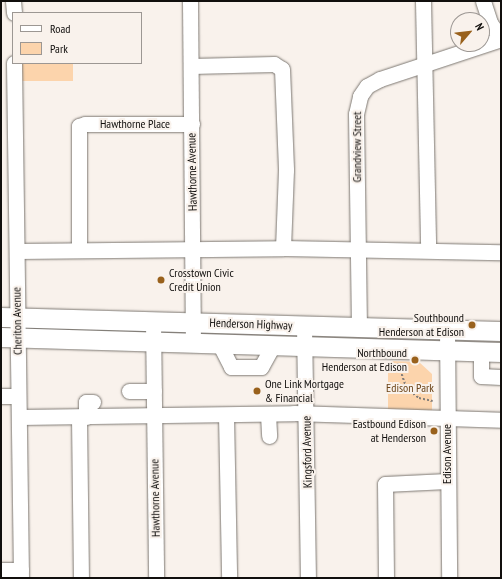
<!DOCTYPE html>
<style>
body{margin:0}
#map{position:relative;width:502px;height:579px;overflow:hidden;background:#f9f2ec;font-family:"PT Sans Narrow",sans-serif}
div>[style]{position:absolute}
.green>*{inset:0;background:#fcd4ac;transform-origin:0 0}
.path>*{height:1.5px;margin-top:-0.75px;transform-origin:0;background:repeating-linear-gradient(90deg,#837e7a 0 2px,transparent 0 4px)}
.roads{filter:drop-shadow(0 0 1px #7d7872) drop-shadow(0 0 1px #7d7872)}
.minor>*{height:15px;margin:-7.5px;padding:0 7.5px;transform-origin:7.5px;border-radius:7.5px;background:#fff}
.major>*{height:19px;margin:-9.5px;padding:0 9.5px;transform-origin:9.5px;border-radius:9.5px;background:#fff}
.dots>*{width:11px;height:11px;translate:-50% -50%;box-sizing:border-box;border:2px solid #f9f2ec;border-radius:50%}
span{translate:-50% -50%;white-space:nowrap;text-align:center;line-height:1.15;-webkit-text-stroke:4px #f9f2ec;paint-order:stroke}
.street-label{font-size:12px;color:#110f0d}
.poi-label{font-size:12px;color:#110f0d}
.left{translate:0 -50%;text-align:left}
.right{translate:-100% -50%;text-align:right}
.park-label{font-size:12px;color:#6c4519}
.frame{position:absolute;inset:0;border:2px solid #110f0d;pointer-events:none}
.legend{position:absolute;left:12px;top:12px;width:130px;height:52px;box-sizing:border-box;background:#f9f2ec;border:1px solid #9c9793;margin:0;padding:5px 7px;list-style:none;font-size:12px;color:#110f0d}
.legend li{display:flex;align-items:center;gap:8px;height:20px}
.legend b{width:20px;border:1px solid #9c9793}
.north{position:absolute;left:450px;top:12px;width:40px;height:40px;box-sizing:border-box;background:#f9f2ec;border:1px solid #9c9793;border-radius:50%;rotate:62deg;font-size:11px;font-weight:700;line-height:16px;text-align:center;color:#110f0d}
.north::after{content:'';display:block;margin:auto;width:14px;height:18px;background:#99611c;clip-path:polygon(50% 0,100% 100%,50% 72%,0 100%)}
</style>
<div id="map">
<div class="green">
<i style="left:21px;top:63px;width:52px;height:18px"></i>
<i style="clip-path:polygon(388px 361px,419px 362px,432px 374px,432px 416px,388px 415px)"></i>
</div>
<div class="path">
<i style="left:398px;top:363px;width:28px;rotate:71deg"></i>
<i style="left:407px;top:389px;width:15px;rotate:37deg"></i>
<i style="left:419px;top:398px;width:14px;rotate:12deg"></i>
</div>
<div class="roads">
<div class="minor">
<i style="left:13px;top:1px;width:12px;rotate:85deg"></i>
<i style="left:190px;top:1px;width:341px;rotate:89.5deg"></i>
<i style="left:423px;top:1px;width:249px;rotate:88.8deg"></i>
<i style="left:483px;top:1px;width:23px;rotate:72deg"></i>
<i style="left:490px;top:23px;width:19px;rotate:54deg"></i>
<i style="left:14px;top:63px;width:515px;rotate:89.22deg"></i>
<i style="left:191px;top:66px;width:83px;rotate:-1.4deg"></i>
<i style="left:274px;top:64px;width:9px;rotate:32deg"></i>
<i style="left:282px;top:69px;width:101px;rotate:87.7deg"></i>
<i style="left:286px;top:170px;width:78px;rotate:92.2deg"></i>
<i style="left:79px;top:249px;width:123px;rotate:-90deg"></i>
<i style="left:79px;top:126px;width:6px;rotate:-18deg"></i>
<i style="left:85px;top:124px;width:107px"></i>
<i style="left:17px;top:251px;width:266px;rotate:-0.6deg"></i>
<i style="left:283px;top:248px;width:218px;rotate:1.1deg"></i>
<i style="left:153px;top:321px;width:257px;rotate:89.3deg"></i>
<i style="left:304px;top:326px;width:252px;rotate:89.1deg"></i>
<i style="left:359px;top:329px;width:215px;rotate:-90.8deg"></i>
<i style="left:356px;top:114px;width:18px;rotate:-77deg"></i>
<i style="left:360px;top:96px;width:12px;rotate:-55deg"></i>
<i style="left:367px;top:86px;width:15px;rotate:-28deg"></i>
<i style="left:380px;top:79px;width:127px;rotate:-18.3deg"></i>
<i style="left:447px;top:330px;width:248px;rotate:89.5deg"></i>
<i style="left:219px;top:343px;width:27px;rotate:63deg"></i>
<i style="left:231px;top:367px;width:30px"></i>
<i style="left:261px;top:367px;width:25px;rotate:-61deg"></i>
<i style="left:481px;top:352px;width:24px;rotate:90deg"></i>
<i style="left:481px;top:376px;width:20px;rotate:3deg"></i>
<i style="left:129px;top:391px;width:25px"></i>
<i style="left:1px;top:396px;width:17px"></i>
<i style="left:268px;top:414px;width:22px;rotate:87deg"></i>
<i style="left:226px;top:415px;width:163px;rotate:88.9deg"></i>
<i style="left:19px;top:417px;width:275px;rotate:-0.8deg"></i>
<i style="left:294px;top:413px;width:207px;rotate:1.9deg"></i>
<i style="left:79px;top:417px;width:161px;rotate:89.3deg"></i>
<i style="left:86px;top:417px;width:15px;rotate:-90deg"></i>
<i style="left:86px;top:402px;width:7px"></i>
<i style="left:1px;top:570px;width:20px"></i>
<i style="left:386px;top:578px;width:94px;rotate:-90.6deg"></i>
<i style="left:385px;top:484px;width:62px;rotate:-2.8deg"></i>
</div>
<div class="major">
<i style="left:1px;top:317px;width:500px;rotate:1.6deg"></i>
<i style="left:1px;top:337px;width:500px;rotate:1.72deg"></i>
</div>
</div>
<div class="dots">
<i style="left:161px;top:280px;background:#99611c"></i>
<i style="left:472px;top:325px;background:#99611c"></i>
<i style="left:415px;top:360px;background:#99611c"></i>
<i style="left:257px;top:391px;background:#99611c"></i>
<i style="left:434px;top:431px;background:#99611c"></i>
</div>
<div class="street-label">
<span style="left:135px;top:124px">Hawthorne Place</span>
<span style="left:357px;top:147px;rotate:-90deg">Grandview Street</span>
<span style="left:192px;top:172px;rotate:-91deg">Hawthorne Avenue</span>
<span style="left:17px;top:321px;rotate:-91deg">Cheriton Avenue</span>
<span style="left:251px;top:324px;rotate:2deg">Henderson Highway</span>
<span style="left:307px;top:452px;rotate:-91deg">Kingsford Avenue</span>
<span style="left:447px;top:454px;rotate:-90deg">Edison Avenue</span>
<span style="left:155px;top:498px;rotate:-91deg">Hawthorne Avenue</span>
</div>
<div class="poi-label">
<span class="left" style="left:169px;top:280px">Crosstown Civic<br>Credit Union</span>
<span class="right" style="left:464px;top:325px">Southbound<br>Henderson at Edison</span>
<span class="right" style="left:407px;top:360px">Northbound<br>Henderson at Edison</span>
<span class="left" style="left:265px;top:391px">One Link Mortgage<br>&amp; Financial</span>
<span class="right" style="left:426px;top:431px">Eastbound Edison<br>at Henderson</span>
</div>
<div class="park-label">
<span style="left:410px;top:388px">Edison Park</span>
</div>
<div class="frame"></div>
<ul class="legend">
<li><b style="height:5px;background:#fff"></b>Road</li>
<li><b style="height:11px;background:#fcd4ac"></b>Park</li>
</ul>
<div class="north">N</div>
</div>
